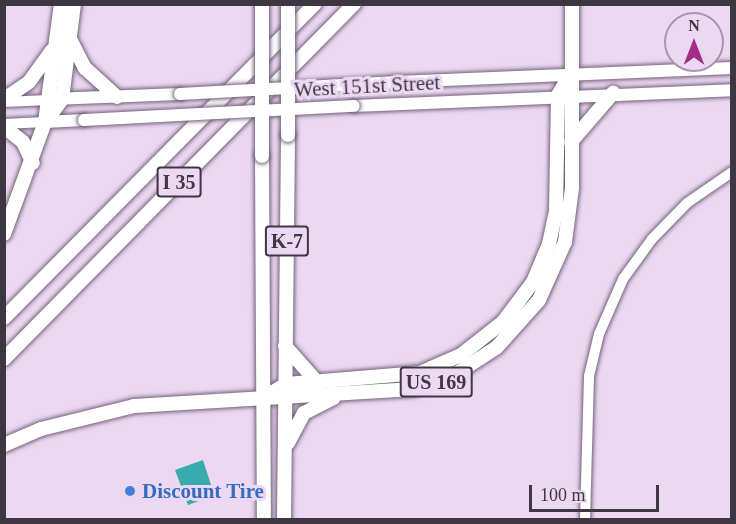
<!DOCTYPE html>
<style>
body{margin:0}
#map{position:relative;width:736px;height:524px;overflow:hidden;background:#ecd8f3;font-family:"Times New Roman",serif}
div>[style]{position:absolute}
.water>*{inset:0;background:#37abae}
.roads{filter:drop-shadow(0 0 2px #736279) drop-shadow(0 0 2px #736279)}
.secondary>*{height:10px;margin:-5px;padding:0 5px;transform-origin:5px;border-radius:5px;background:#fff}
.primary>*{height:12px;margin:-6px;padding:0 6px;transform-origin:6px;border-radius:6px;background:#fff}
.highway>*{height:14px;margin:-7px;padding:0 7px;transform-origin:7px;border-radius:7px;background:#fff}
.bridges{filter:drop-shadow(0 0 2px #736279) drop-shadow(0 0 2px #736279)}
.primary-bridge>*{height:12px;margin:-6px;padding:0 6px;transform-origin:6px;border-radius:6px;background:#fff}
.highway-bridge>*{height:14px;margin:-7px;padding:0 7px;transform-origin:7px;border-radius:7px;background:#fff}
.dots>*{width:16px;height:16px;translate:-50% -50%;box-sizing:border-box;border:3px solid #ecd8f3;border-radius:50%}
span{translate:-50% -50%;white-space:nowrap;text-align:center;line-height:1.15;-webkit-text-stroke:6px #ecd8f3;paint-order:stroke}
.shield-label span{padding:2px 4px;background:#ecd8f3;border:2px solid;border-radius:4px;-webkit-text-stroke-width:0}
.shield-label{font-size:20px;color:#3e3640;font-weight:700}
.street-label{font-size:21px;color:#3e3640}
.shop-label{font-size:21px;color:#366cbe;font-weight:700}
.left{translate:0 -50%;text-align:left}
.frame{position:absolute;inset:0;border:6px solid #3e3640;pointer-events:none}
.north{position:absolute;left:664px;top:12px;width:60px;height:60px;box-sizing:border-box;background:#ecd8f3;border:2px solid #a697ab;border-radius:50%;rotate:0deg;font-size:16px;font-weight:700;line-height:24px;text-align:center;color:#3e3640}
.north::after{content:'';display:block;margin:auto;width:21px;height:27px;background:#a12e89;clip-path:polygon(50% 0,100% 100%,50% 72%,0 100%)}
.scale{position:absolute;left:529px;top:485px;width:130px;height:27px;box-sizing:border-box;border:3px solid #3e3640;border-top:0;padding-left:8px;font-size:18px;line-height:21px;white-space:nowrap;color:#3e3640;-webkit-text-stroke:4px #ecd8f3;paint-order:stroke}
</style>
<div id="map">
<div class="water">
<i style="clip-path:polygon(203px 460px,211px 485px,201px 500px,188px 505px,175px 470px)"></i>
</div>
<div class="roads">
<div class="secondary">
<i style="left:4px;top:102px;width:44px;rotate:-2.6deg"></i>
<i style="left:4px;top:124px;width:41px;rotate:-2.8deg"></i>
<i style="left:585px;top:520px;width:144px;rotate:-88.4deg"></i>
<i style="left:589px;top:376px;width:43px;rotate:-76.6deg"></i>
<i style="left:599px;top:334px;width:60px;rotate:-66.4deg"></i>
<i style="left:623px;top:279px;width:49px;rotate:-54.1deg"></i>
<i style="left:652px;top:239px;width:50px;rotate:-45.8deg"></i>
<i style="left:687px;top:203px;width:55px;rotate:-34.6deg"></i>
</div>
<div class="primary">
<i style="left:397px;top:82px;width:335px;rotate:-2.4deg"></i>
<i style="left:52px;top:99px;width:128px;rotate:-2.2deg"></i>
<i style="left:354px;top:106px;width:378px;rotate:-2.4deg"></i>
<i style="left:45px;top:122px;width:39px;rotate:-3deg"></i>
</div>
<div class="highway">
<i style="left:70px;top:39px;width:33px;rotate:63deg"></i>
<i style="left:85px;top:68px;width:43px;rotate:42.2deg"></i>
<i style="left:4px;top:99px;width:30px;rotate:-34deg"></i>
<i style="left:29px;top:82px;width:39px;rotate:-54deg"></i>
<i style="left:47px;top:120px;width:26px;rotate:-54deg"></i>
<i style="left:62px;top:99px;width:96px;rotate:-82.8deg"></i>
<i style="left:4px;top:127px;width:24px;rotate:38deg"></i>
<i style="left:23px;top:142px;width:23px;rotate:65deg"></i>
<i style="left:571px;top:142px;width:65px;rotate:-49.4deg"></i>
<i style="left:262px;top:156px;width:364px;rotate:89.7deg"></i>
<i style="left:4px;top:234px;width:119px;rotate:-69.9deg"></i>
<i style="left:45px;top:122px;width:119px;rotate:-82.3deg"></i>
<i style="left:4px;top:318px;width:442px;rotate:-45.3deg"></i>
<i style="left:285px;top:346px;width:50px;rotate:48.3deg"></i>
<i style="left:4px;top:359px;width:499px;rotate:-45.4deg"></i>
<i style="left:268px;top:395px;width:21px;rotate:-31deg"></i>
<i style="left:286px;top:384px;width:134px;rotate:-4.7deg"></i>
<i style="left:420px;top:373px;width:45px;rotate:-23.7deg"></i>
<i style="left:461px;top:355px;width:53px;rotate:-38.2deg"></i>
<i style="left:503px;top:322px;width:50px;rotate:-53.1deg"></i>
<i style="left:533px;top:282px;width:41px;rotate:-67.2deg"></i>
<i style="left:549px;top:244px;width:35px;rotate:-78deg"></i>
<i style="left:556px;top:210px;width:115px;rotate:-89deg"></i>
<i style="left:558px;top:95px;width:26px;rotate:-59deg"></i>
<i style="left:288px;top:443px;width:34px;rotate:-62deg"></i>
<i style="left:304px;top:413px;width:33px;rotate:-27deg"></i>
<i style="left:4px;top:445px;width:40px;rotate:-23.4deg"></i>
<i style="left:41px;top:429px;width:96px;rotate:-13.9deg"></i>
<i style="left:134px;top:406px;width:280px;rotate:-3.5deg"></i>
<i style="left:413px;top:389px;width:49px;rotate:-20.3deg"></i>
<i style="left:459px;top:372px;width:45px;rotate:-33.3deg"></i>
<i style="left:497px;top:347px;width:63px;rotate:-48.2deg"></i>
<i style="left:539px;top:300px;width:64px;rotate:-65.9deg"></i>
<i style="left:565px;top:242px;width:54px;rotate:-82.6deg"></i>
<i style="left:572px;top:188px;width:184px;rotate:-90deg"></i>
<i style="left:284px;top:520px;width:385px;rotate:-89.4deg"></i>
</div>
</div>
<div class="bridges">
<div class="primary-bridge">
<i style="left:180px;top:94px;width:217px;rotate:-3.2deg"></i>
<i style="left:84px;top:120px;width:270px;rotate:-3deg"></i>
</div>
<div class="highway-bridge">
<i style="left:288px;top:4px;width:131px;rotate:90deg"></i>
<i style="left:262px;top:156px;width:152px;rotate:-90deg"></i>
</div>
</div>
<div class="dots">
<i style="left:130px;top:491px;background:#3f7fe0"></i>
</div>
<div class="shield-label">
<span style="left:179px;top:182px">I 35</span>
<span style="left:287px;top:241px">K-7</span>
<span style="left:436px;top:382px">US 169</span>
</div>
<div class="street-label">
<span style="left:367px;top:86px;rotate:-3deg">West 151st Street</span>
</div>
<div class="shop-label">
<span class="left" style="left:142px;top:491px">Discount Tire</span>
</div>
<div class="frame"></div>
<div class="north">N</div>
<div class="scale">100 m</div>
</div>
